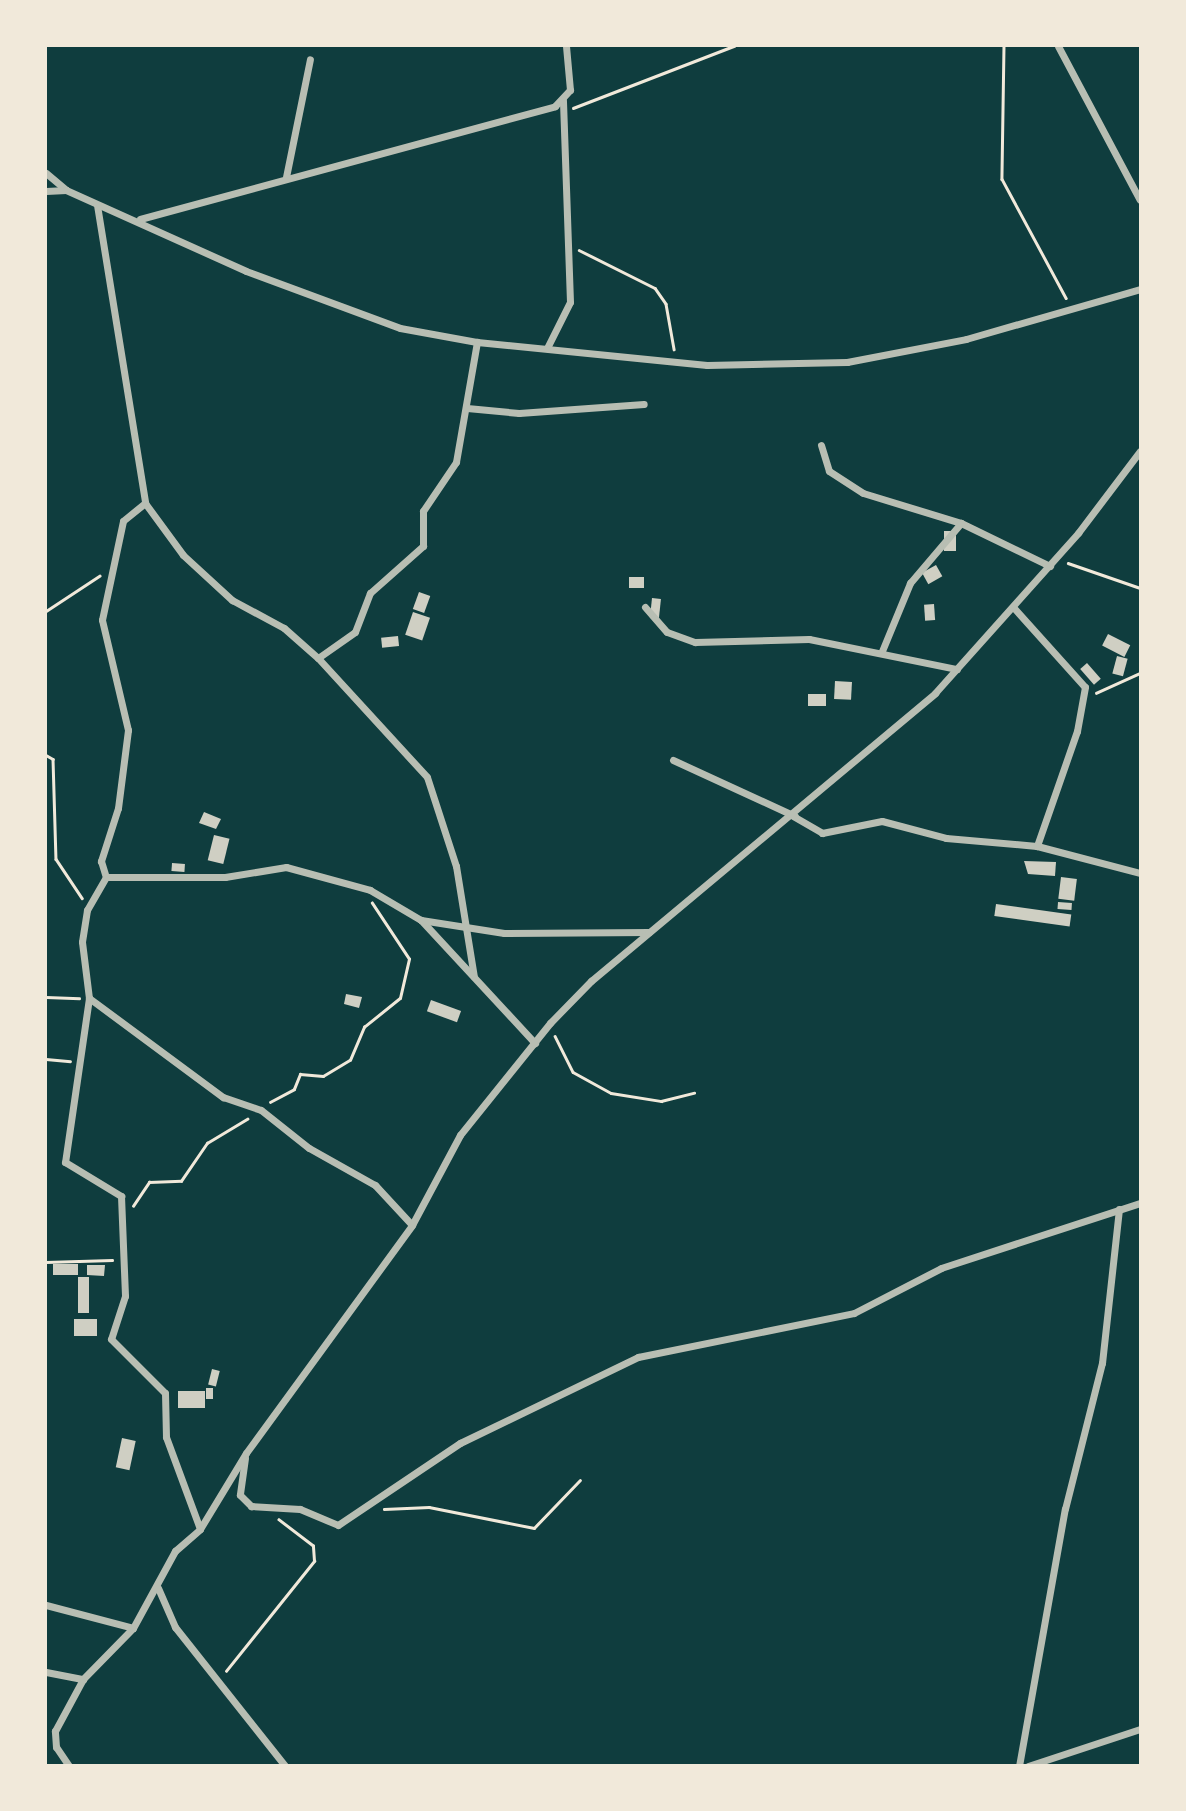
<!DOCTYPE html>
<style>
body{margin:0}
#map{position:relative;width:1186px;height:1811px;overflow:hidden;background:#0f3d3e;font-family:Raleway,sans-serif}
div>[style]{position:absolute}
.building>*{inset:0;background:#cfcfc3;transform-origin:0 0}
.path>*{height:2.5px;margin:-1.25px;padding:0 1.25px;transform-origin:1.25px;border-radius:1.25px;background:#f1e9da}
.minor>*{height:7px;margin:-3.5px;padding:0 3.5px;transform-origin:3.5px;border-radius:3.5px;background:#b8beb3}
span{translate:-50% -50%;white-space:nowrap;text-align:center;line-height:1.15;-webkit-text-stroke:5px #f1e9da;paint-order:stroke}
.frame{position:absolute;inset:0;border:47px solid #f1e9da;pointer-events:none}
</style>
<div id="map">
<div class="building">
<i style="left:944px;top:531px;width:12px;height:20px"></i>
<i style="left:936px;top:565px;width:13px;height:16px;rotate:61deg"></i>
<i style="left:629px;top:577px;width:15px;height:11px"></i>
<i style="left:419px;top:592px;width:12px;height:18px;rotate:20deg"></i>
<i style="left:652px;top:598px;width:9px;height:20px;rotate:6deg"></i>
<i style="left:934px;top:604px;width:16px;height:10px;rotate:86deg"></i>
<i style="left:413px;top:612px;width:18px;height:24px;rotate:19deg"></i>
<i style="left:1108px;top:634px;width:25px;height:13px;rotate:27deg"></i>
<i style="left:398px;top:636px;width:10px;height:17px;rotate:84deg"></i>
<i style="left:1117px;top:656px;width:11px;height:18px;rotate:15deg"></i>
<i style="left:1087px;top:663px;width:21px;height:9px;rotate:49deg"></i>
<i style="left:835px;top:681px;width:17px;height:18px;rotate:3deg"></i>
<i style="left:826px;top:694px;width:12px;height:18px;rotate:90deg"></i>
<i style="clip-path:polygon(204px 812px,221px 819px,216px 829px,199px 823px)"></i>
<i style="left:214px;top:835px;width:16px;height:26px;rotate:14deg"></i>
<i style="clip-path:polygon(1024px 861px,1056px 862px,1055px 876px,1028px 874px)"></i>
<i style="left:172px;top:863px;width:13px;height:8px;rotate:4deg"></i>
<i style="left:1061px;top:877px;width:16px;height:22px;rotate:7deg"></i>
<i style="left:1058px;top:902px;width:14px;height:7px;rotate:4deg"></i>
<i style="left:996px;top:904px;width:76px;height:12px;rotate:8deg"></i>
<i style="clip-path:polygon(346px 994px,362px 997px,359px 1008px,344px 1004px)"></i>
<i style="left:431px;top:1000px;width:32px;height:12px;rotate:20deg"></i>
<i style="left:53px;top:1264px;width:25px;height:11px"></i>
<i style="clip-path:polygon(87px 1265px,105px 1265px,104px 1276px,87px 1275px)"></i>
<i style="left:78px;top:1277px;width:11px;height:36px"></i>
<i style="left:74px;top:1319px;width:23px;height:17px"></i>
<i style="left:212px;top:1369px;width:8px;height:16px;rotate:14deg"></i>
<i style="left:206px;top:1388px;width:7px;height:11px"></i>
<i style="left:205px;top:1391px;width:17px;height:27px;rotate:90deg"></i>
<i style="left:122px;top:1438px;width:14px;height:30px;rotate:12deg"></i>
</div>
<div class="path">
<i style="left:1004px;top:46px;width:133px;rotate:90.9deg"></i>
<i style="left:1002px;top:179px;width:135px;rotate:61.7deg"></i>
<i style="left:573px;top:108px;width:173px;rotate:-21.1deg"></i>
<i style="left:579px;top:250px;width:85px;rotate:26.6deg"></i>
<i style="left:655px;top:288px;width:19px;rotate:55deg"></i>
<i style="left:666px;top:304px;width:46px;rotate:79.9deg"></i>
<i style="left:1068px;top:563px;width:76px;rotate:19.1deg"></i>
<i style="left:46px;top:611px;width:64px;rotate:-33.4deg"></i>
<i style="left:1096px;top:693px;width:48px;rotate:-24.4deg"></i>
<i style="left:46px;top:755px;width:8px;rotate:30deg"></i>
<i style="left:53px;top:759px;width:100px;rotate:88.3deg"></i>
<i style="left:56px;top:859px;width:47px;rotate:56.3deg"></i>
<i style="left:46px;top:997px;width:33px;rotate:2deg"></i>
<i style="left:555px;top:1036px;width:40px;rotate:63.4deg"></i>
<i style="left:573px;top:1072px;width:43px;rotate:28.9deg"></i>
<i style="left:611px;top:1093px;width:51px;rotate:9.1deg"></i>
<i style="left:661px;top:1101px;width:34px;rotate:-14deg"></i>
<i style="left:46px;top:1059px;width:24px;rotate:5deg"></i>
<i style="left:270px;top:1102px;width:27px;rotate:-28deg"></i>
<i style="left:294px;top:1089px;width:16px;rotate:-68deg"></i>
<i style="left:300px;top:1074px;width:23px;rotate:5deg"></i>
<i style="left:323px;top:1076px;width:31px;rotate:-31deg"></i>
<i style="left:350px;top:1060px;width:36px;rotate:-67deg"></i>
<i style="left:364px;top:1027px;width:46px;rotate:-38.9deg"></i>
<i style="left:400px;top:998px;width:40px;rotate:-77deg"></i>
<i style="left:409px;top:959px;width:67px;rotate:-123.5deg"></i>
<i style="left:133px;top:1206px;width:29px;rotate:-56deg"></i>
<i style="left:149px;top:1182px;width:32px;rotate:-2deg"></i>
<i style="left:181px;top:1181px;width:46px;rotate:-55.6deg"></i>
<i style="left:207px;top:1143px;width:47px;rotate:-31deg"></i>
<i style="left:46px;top:1262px;width:66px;rotate:-1.7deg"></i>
<i style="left:384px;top:1509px;width:45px;rotate:-2.5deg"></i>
<i style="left:429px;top:1507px;width:107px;rotate:11.3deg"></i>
<i style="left:534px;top:1528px;width:66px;rotate:-46.2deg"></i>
<i style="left:226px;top:1671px;width:141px;rotate:-51.3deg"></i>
<i style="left:314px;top:1561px;width:15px;rotate:-94deg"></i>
<i style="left:313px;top:1546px;width:43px;rotate:-142.6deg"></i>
</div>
<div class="minor">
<i style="left:1058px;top:46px;width:174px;rotate:62deg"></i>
<i style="left:46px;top:173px;width:26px;rotate:40deg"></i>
<i style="left:66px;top:190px;width:197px;rotate:24.2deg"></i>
<i style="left:246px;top:271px;width:164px;rotate:20.3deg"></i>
<i style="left:400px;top:328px;width:78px;rotate:10.3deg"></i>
<i style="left:477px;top:342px;width:231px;rotate:5.7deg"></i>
<i style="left:707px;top:365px;width:140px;rotate:-1.2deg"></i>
<i style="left:847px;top:362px;width:121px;rotate:-10.9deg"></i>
<i style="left:966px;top:339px;width:181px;rotate:-16deg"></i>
<i style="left:286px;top:177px;width:120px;rotate:-78.5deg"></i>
<i style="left:46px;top:191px;width:20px;rotate:-3deg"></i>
<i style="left:97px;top:205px;width:302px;rotate:80.8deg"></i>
<i style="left:145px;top:503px;width:64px;rotate:53.8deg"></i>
<i style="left:183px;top:555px;width:67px;rotate:42.6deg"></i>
<i style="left:232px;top:600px;width:59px;rotate:28.3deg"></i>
<i style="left:284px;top:628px;width:45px;rotate:41.4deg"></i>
<i style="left:318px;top:658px;width:161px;rotate:47.5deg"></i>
<i style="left:427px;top:777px;width:94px;rotate:72deg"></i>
<i style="left:456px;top:866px;width:112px;rotate:80.8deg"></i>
<i style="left:140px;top:219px;width:430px;rotate:-15.2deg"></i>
<i style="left:555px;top:106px;width:22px;rotate:-47deg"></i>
<i style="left:570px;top:90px;width:44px;rotate:-95.2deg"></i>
<i style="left:547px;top:348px;width:51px;rotate:-63.4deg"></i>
<i style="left:570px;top:302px;width:202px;rotate:-92deg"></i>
<i style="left:467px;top:408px;width:52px;rotate:5.5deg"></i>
<i style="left:519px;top:413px;width:125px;rotate:-4.1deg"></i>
<i style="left:821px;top:445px;width:27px;rotate:73deg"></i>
<i style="left:829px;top:471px;width:40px;rotate:32.9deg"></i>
<i style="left:863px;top:493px;width:102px;rotate:17deg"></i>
<i style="left:961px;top:523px;width:99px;rotate:25.8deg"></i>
<i style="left:145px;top:503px;width:28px;rotate:141deg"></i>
<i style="left:123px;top:521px;width:101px;rotate:102deg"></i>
<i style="left:102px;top:620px;width:113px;rotate:76.7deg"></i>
<i style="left:128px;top:730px;width:79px;rotate:97.3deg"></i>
<i style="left:118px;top:808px;width:56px;rotate:107.8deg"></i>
<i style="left:101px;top:861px;width:17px;rotate:73deg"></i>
<i style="left:106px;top:877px;width:38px;rotate:120deg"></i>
<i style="left:87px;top:910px;width:32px;rotate:99deg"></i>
<i style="left:82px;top:942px;width:56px;rotate:82.9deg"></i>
<i style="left:89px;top:998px;width:167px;rotate:36.5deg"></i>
<i style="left:223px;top:1097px;width:40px;rotate:18.9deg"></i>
<i style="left:261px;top:1110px;width:61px;rotate:38.4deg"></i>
<i style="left:309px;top:1148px;width:76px;rotate:29.3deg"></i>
<i style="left:375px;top:1185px;width:54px;rotate:47.2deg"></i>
<i style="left:645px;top:607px;width:33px;rotate:49deg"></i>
<i style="left:667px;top:632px;width:30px;rotate:20deg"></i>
<i style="left:695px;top:642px;width:114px;rotate:-1.5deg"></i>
<i style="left:809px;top:639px;width:151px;rotate:11.5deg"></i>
<i style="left:1014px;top:608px;width:106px;rotate:48.1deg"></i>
<i style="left:1085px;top:687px;width:45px;rotate:100.3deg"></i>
<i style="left:1077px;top:731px;width:122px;rotate:109.2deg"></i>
<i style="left:882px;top:651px;width:74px;rotate:-67.6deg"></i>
<i style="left:910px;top:583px;width:79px;rotate:-49.6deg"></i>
<i style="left:318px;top:658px;width:45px;rotate:-35.1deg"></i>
<i style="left:355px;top:632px;width:42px;rotate:-69deg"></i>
<i style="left:370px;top:593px;width:71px;rotate:-41.6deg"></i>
<i style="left:423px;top:546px;width:35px;rotate:-90deg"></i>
<i style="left:423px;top:511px;width:59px;rotate:-56deg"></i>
<i style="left:456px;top:462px;width:122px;rotate:-80.1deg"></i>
<i style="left:673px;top:760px;width:134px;rotate:24.7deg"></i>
<i style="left:793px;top:816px;width:34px;rotate:30deg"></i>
<i style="left:822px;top:833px;width:61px;rotate:-11.3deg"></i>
<i style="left:882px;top:821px;width:66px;rotate:14.9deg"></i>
<i style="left:946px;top:838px;width:91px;rotate:5deg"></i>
<i style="left:1037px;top:846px;width:106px;rotate:14.7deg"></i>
<i style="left:106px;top:877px;width:119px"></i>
<i style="left:225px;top:877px;width:62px;rotate:-9.3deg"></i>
<i style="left:286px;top:867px;width:87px;rotate:15.3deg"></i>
<i style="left:370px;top:890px;width:59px;rotate:30.5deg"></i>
<i style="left:421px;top:920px;width:168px;rotate:47.2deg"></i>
<i style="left:421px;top:920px;width:84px;rotate:8.9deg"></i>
<i style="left:504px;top:933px;width:145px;rotate:-0.4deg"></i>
<i style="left:89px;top:998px;width:166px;rotate:98.3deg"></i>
<i style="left:65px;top:1162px;width:66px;rotate:31.3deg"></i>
<i style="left:121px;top:1196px;width:100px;rotate:87.7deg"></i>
<i style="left:125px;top:1296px;width:45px;rotate:108deg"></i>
<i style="left:111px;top:1339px;width:76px;rotate:45deg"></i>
<i style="left:165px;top:1393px;width:44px;rotate:88.7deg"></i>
<i style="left:166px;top:1437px;width:98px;rotate:69.7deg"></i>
<i style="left:245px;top:1458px;width:37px;rotate:98deg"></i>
<i style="left:240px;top:1495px;width:16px;rotate:45deg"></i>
<i style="left:251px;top:1506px;width:49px;rotate:3.5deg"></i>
<i style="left:300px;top:1509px;width:41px;rotate:22.8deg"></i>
<i style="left:338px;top:1525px;width:147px;rotate:-33.9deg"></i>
<i style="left:460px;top:1443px;width:198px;rotate:-25.8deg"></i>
<i style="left:638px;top:1357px;width:220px;rotate:-11.5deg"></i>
<i style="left:854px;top:1313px;width:98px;rotate:-27.3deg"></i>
<i style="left:941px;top:1268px;width:209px;rotate:-18.1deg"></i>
<i style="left:158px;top:1588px;width:43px;rotate:66.4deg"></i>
<i style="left:175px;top:1627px;width:177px;rotate:51.6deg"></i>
<i style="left:46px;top:1605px;width:90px;rotate:14.8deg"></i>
<i style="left:46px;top:1672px;width:38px;rotate:11deg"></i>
<i style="left:69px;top:1766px;width:23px;rotate:-124deg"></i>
<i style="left:56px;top:1747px;width:16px;rotate:-94deg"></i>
<i style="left:55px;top:1731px;width:59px;rotate:-61.7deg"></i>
<i style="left:83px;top:1679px;width:71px;rotate:-45.6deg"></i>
<i style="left:133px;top:1628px;width:88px;rotate:-61.4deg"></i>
<i style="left:175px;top:1551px;width:33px;rotate:-41deg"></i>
<i style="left:200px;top:1529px;width:89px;rotate:-58.8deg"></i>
<i style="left:246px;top:1453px;width:282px;rotate:-53.9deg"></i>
<i style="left:412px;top:1225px;width:102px;rotate:-61.9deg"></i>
<i style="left:460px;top:1135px;width:144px;rotate:-51.2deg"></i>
<i style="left:550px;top:1023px;width:59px;rotate:-45.7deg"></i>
<i style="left:591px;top:981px;width:449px;rotate:-39.9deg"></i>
<i style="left:935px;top:693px;width:215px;rotate:-48.2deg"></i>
<i style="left:1078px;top:533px;width:103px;rotate:-52.9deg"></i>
<i style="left:1019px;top:1766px;width:261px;rotate:-79.9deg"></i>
<i style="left:1065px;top:1509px;width:151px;rotate:-75.8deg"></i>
<i style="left:1102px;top:1363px;width:155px;rotate:-83.7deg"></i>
<i style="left:1028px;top:1766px;width:118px;rotate:-18.3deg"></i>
</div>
<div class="frame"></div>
</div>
